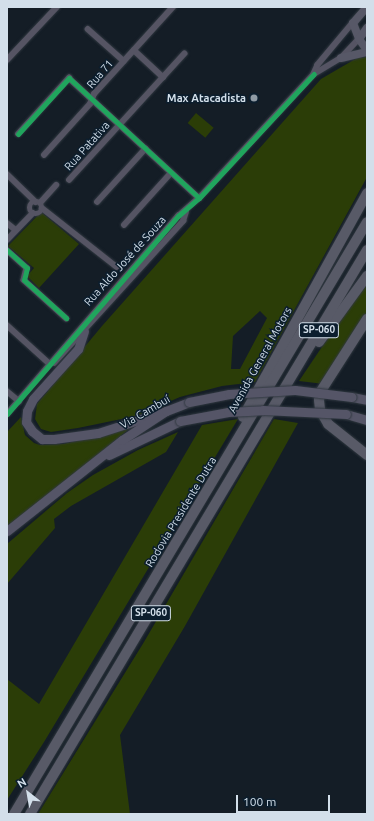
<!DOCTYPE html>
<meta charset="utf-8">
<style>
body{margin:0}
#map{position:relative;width:374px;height:821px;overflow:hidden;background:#141d26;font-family:Ubuntu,sans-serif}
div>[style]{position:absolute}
.green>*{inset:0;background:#2b3d07;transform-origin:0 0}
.roads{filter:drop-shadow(0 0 1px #303840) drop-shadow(0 0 1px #303840)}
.minor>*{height:5.5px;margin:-2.75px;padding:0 2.75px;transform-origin:2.75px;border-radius:2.75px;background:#555463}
.minor>.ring{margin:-2.75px;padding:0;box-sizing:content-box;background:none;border:5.5px solid #555463;border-radius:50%}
.secondary>*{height:8px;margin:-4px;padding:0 4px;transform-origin:4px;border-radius:4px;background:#575867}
.primary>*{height:9px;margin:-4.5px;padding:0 4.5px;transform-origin:4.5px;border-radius:4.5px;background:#555567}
.motorway>*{height:10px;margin:-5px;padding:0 5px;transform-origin:5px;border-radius:5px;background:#585a67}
.bridges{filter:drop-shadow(0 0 1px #303840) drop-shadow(0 0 1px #303840)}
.primary-bridge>*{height:9px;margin:-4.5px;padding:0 4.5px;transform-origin:4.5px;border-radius:4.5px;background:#555567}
.cycleway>*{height:5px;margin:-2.5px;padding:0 2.5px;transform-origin:2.5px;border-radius:2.5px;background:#20a55d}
.dots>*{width:11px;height:11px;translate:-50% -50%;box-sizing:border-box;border:2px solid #0c1e2e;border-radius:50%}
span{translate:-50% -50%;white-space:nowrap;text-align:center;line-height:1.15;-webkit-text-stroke:3px #0c1e2e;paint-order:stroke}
.shield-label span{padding:1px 3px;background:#0c1e2e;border:1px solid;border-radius:3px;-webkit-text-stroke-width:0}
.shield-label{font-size:10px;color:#d3dfea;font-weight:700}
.street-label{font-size:11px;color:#d3dfea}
.poi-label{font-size:11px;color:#d3dfea;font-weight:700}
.right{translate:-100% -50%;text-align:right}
.frame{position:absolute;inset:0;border:8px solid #d3dfea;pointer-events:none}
.north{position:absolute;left:8px;top:773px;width:40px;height:40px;-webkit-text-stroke:3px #0c1e2e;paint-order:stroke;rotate:329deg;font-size:11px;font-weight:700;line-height:16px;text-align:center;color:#d3dfea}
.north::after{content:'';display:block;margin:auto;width:14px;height:18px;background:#d3dfea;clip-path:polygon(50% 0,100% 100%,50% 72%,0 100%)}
.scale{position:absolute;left:236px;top:795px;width:94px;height:18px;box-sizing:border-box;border:2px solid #d3dfea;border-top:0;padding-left:5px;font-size:12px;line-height:14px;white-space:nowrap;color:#d3dfea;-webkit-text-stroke:3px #0c1e2e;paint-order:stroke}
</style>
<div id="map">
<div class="green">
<i style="clip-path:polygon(evenodd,367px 57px,367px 177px,255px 382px,222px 386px,180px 397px,136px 416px,78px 428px,51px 432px,41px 429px,35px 419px,37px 404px,102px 326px,321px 79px,357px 58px,367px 57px,260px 311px,267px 318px,240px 369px,231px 369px,233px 336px,260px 311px)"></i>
<i style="left:196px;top:113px;width:23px;height:13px;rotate:40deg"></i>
<i style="clip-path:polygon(41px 212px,79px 244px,39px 288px,27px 276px,34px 268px,8px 246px)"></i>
<i style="clip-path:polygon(367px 280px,367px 316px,324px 384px,299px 381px)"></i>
<i style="clip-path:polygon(21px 417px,25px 435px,34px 443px,40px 445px,63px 444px,129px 429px,7px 529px,7px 432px)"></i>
<i style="clip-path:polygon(238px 419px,44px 742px,7px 800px,7px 679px,39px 704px,202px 425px)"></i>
<i style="clip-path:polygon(274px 419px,298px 423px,185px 626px,120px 735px,130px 814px,38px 814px,144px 642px)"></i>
<i style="clip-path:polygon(178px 432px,166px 452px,71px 506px,54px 519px,55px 528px,7px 584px,7px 544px,67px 493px,93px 475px,138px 450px)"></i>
</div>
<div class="roads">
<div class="minor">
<i style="left:353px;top:23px;width:55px;rotate:129.8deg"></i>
<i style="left:318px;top:65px;width:10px;rotate:114deg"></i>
<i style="left:314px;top:74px;width:31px;rotate:-31deg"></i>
<i style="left:341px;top:58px;width:26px;rotate:-47deg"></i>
<i style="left:88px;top:29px;width:48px;rotate:41.6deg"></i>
<i style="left:134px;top:50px;width:40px;rotate:43deg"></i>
<i style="left:7px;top:60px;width:73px;rotate:-46.7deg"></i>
<i style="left:18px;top:134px;width:76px;rotate:-47.7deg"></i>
<i style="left:69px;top:78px;width:177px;rotate:42.7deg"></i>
<i style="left:44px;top:155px;width:69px;rotate:-48deg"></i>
<i style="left:90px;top:104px;width:11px;rotate:-68deg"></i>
<i style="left:94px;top:94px;width:118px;rotate:-47.8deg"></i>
<i style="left:7px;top:174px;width:40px;rotate:44deg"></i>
<i style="left:69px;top:180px;width:171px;rotate:-47.6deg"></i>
<i class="ring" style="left:30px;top:202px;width:6.5px;height:6.5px"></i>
<i style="left:97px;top:202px;width:72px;rotate:-47.8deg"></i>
<i style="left:40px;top:203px;width:24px;rotate:-48deg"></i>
<i style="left:42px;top:208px;width:95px;rotate:38.2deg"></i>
<i style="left:7px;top:223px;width:11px;rotate:38deg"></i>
<i style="left:124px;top:225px;width:70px;rotate:-47.9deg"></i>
<i style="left:7px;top:240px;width:37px;rotate:-46deg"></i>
<i style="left:7px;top:250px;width:27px;rotate:42deg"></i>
<i style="left:27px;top:268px;width:12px;rotate:104deg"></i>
<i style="left:24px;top:280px;width:57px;rotate:42.1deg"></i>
<i style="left:7px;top:325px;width:58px;rotate:42.2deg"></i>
<i style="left:54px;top:363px;width:192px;rotate:-47.7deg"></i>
<i style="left:183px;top:221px;width:9px;rotate:-72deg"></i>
<i style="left:7px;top:391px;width:16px;rotate:40deg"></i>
<i style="left:7px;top:414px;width:262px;rotate:-49.2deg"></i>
<i style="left:178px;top:216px;width:28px;rotate:-41deg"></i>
<i style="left:199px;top:198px;width:169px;rotate:-47.2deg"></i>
</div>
<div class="secondary">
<i style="left:367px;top:7px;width:21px;rotate:131deg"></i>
<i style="left:353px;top:23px;width:17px;rotate:69deg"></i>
<i style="left:359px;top:39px;width:14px;rotate:54deg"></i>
<i style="left:359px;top:39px;width:14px;rotate:-54deg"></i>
<i style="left:341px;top:58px;width:27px;rotate:-13deg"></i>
</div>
<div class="primary">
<i style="left:84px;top:331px;width:19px;rotate:108deg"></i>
<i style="left:78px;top:349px;width:67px;rotate:132deg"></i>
<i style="left:33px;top:399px;width:13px;rotate:117deg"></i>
<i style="left:27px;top:411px;width:11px;rotate:95deg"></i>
<i style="left:26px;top:422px;width:11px;rotate:56deg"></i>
<i style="left:32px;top:431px;width:13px;rotate:39deg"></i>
<i style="left:42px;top:439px;width:12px"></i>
<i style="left:54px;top:439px;width:44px;rotate:-7.8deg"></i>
<i style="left:98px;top:433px;width:71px;rotate:-17.9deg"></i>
<i style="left:352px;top:397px;width:15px;rotate:11deg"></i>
<i style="left:346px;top:414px;width:22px;rotate:16deg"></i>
<i style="left:109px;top:455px;width:79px;rotate:-25.6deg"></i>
<i style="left:7px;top:531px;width:147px;rotate:-38.4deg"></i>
<i style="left:122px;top:440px;width:53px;rotate:-33.4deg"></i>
<i style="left:166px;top:411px;width:25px;rotate:-21deg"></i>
</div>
<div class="motorway">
<i style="left:367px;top:319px;width:85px;rotate:122.6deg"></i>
<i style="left:321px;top:391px;width:9px;rotate:103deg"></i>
<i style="left:319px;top:400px;width:10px;rotate:84deg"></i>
<i style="left:320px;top:410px;width:16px;rotate:60deg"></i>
<i style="left:328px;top:424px;width:50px;rotate:38.5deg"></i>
<i style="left:319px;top:342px;width:82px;rotate:-54deg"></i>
<i style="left:243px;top:417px;width:256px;rotate:-61deg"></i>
<i style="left:14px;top:814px;width:689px;rotate:-59.19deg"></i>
<i style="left:30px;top:814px;width:657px;rotate:-59.14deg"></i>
</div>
</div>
<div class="bridges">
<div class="primary-bridge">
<i style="left:189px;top:402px;width:41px;rotate:-11.3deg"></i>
<i style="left:229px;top:394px;width:66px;rotate:-3.5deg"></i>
<i style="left:295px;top:390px;width:57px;rotate:7deg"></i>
<i style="left:180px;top:421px;width:49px;rotate:-10.6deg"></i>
<i style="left:228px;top:412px;width:35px;rotate:-3deg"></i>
<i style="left:263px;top:410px;width:83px;rotate:2.8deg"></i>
</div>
</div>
<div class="cycleway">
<i style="left:18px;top:134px;width:76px;rotate:-47.7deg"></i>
<i style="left:69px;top:78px;width:177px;rotate:42.7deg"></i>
<i style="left:7px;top:250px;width:27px;rotate:42deg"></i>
<i style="left:27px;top:268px;width:12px;rotate:104deg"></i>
<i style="left:24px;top:280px;width:57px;rotate:42.1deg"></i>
<i style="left:7px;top:414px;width:262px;rotate:-49.2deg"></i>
<i style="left:178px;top:216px;width:28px;rotate:-41deg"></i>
<i style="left:199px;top:198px;width:169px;rotate:-47.2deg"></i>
</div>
<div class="dots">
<i style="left:254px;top:98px;background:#909ba5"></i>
</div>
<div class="shield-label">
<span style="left:319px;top:330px">SP-060</span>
<span style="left:151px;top:613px">SP-060</span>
</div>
<div class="street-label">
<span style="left:100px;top:74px;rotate:-49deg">Rua 71</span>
<span style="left:87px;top:146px;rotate:-48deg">Rua Patativa</span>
<span style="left:125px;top:261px;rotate:-48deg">Rua Aldo José de Souza</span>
<span style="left:260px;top:360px;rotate:-61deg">Avenida General Motors</span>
<span style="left:145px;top:412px;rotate:-30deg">Via Cambuí</span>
<span style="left:181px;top:512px;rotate:-59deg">Rodovia Presidente Dutra</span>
</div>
<div class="poi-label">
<span class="right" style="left:246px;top:98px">Max Atacadista</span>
</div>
<div class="frame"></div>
<div class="north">N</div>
<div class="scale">100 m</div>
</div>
